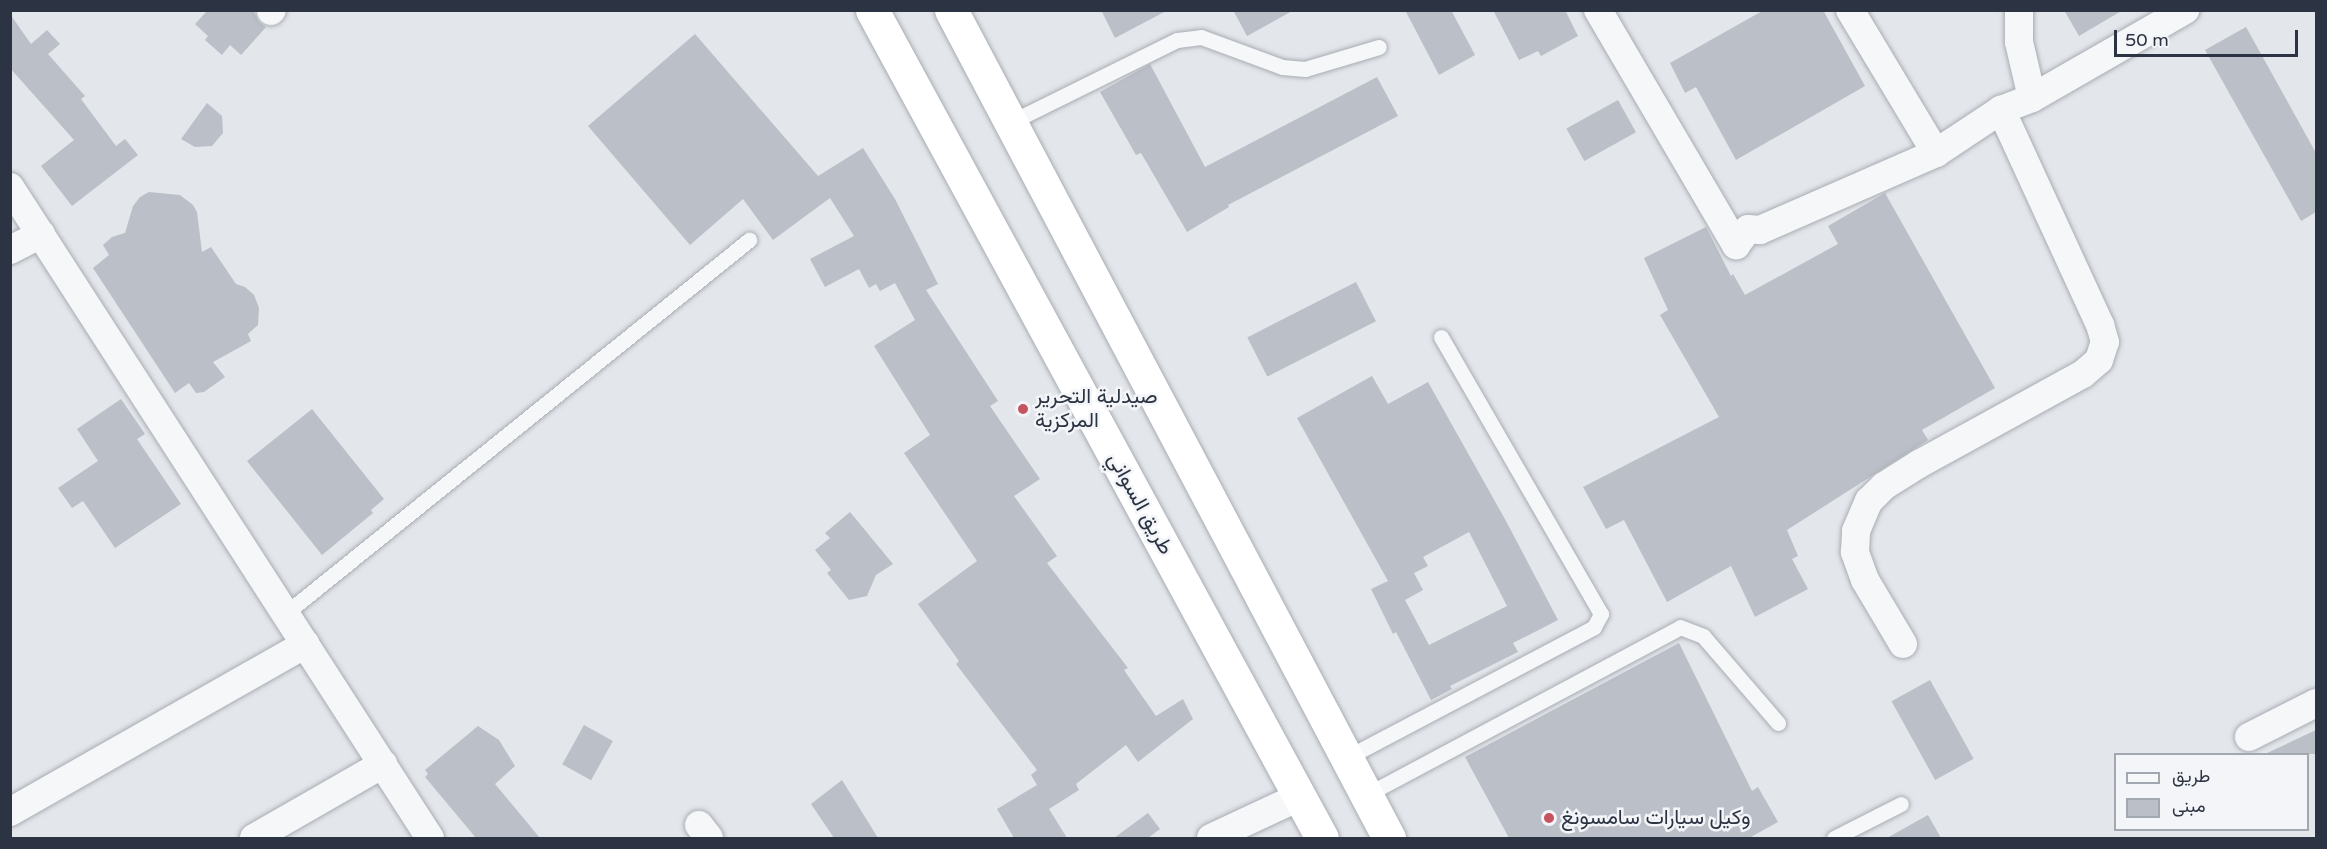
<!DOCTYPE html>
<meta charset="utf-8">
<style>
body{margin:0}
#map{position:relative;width:2327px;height:849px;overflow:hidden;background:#e3e6ea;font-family:"Varela Round",Vazirmatn,sans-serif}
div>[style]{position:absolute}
.building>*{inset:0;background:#bbbfc7;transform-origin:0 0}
.roads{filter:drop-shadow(0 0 2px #a8adb4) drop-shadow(0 0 2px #a8adb4)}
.service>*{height:15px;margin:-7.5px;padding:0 7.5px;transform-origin:7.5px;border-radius:7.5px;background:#f6f7f9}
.minor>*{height:28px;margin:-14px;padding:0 14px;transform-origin:14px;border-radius:14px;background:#f6f7f9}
.trunk>*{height:33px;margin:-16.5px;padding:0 16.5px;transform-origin:16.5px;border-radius:16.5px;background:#fff}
.dots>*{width:16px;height:16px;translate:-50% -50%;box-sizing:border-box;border:3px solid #f3f5f8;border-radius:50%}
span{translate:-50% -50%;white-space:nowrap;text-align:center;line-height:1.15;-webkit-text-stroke:5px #f3f5f8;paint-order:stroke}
.poi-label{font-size:21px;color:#2c3342}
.left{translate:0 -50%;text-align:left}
.street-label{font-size:21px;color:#2c3342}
.frame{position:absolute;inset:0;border:12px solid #2c3342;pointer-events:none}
.legend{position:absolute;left:2114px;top:753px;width:195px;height:78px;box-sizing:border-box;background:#f3f5f8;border:2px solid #a3a7af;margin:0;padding:8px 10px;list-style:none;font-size:18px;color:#2c3342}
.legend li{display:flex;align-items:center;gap:12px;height:30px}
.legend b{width:30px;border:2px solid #a3a7af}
.scale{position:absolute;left:2114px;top:30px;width:184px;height:27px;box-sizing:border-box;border:3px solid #2c3342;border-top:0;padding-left:8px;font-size:18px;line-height:21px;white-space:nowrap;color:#2c3342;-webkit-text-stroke:4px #f3f5f8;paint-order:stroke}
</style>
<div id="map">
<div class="building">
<i style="clip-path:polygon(208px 10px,253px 10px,259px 22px,266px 27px,241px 55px,230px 45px,222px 55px,205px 40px,208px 36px,195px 24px)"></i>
<i style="clip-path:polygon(1101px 10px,1168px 10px,1115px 38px)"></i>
<i style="clip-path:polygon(1233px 10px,1294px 10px,1247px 36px)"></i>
<i style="clip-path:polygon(1405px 10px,1451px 10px,1475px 55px,1439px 75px)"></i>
<i style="clip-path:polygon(1493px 10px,1565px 10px,1578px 36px,1541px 56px,1538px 51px,1519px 60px)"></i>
<i style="clip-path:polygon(1764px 10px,1823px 10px,1865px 86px,1736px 160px,1696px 87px,1685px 93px,1670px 63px)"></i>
<i style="clip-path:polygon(2064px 10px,2123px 10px,2079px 36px)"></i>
<i style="clip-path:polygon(10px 14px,31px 44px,47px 30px,60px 44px,48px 54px,85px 96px,81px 99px,116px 146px,125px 139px,138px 155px,72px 206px,41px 166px,74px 140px,10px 68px)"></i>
<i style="clip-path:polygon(2246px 27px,2316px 153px,2316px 212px,2301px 221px,2205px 50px)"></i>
<i style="clip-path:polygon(695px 34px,818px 176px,863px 148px,895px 199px,938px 284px,926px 290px,998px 401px,990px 406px,1040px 479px,1014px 496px,1057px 556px,1047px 563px,1128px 668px,1124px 670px,1156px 716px,1183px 699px,1193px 719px,1138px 762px,1126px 745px,1076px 784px,1079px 790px,1049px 809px,1067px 838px,1014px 838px,997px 809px,1037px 785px,1031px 775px,1037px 770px,956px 664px,959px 661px,918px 604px,977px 561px,904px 453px,930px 435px,874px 346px,915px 320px,895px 283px,880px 291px,876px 284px,869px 288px,859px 269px,825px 287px,810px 259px,854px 236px,830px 198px,773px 240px,743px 199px,690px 245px,588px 126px)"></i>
<i style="clip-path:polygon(1150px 64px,1205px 167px,1377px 77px,1398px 116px,1228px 205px,1229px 207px,1187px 232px,1141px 153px,1136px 155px,1100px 92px)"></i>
<i style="left:1618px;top:100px;width:37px;height:59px;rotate:61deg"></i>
<i style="clip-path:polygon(207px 103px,222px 116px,223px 133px,212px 146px,195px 147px,181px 139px)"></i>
<i style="clip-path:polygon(149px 192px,180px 195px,193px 205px,197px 212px,202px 252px,211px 247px,236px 284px,245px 287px,254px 295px,259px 308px,258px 325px,248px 334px,251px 341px,213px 362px,225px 377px,204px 392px,196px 393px,189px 383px,175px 393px,93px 268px,109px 255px,103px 245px,112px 237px,125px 233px,133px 206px,140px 197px)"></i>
<i style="clip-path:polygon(1885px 193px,1995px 388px,1922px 430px,1928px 440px,1787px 530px,1798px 556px,1792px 559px,1808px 589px,1755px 617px,1731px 566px,1667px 602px,1624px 520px,1606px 529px,1583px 487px,1719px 417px,1660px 315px,1668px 310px,1644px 258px,1706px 227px,1731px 276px,1733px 274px,1745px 295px,1838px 244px,1828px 226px)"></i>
<i style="left:1356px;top:282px;width:44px;height:122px;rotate:63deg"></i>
<i style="clip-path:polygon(evenodd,1372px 376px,1388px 404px,1428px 382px,1506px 521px,1558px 620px,1513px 643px,1518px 652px,1450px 686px,1452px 689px,1431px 700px,1396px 632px,1393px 634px,1371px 589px,1388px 581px,1297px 418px,1372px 376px,1469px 532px,1507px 606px,1429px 645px,1405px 600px,1423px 590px,1414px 573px,1428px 566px,1423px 557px,1469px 532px)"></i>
<i style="clip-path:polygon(121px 399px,145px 434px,137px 439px,181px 504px,115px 548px,83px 501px,72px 508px,58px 488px,98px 461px,77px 429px)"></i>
<i style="clip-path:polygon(312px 409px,384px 499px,371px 510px,373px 513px,322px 555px,247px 461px)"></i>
<i style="clip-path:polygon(850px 512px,893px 564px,876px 575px,867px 596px,849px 600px,827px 573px,831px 570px,815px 550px,830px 538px,825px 533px)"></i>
<i style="clip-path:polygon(1679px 643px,1752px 791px,1758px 787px,1778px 822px,1749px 838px,1509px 838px,1465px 757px)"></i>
<i style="left:1930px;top:680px;width:90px;height:44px;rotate:61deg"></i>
<i style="left:584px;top:725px;width:33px;height:45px;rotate:29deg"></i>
<i style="clip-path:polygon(478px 726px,499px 740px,515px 766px,495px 784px,540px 838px,476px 838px,425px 777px,428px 774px,425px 770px)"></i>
<i style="clip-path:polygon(2316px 730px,2316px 754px,2265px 754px)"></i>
<i style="clip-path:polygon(842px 780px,878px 838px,834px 838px,811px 804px)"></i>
<i style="clip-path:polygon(1148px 813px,1160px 829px,1148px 838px,1114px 838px)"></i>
<i style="clip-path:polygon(1928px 815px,1941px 838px,1887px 838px)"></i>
</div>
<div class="roads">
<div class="service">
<i style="left:1011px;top:122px;width:185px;rotate:-26.3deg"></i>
<i style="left:1177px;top:40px;width:24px;rotate:-7deg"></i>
<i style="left:1201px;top:37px;width:86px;rotate:20.3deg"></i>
<i style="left:1282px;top:67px;width:23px;rotate:5deg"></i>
<i style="left:1305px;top:69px;width:77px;rotate:-16.6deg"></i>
<i style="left:286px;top:613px;width:595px;rotate:-38.86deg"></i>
<i style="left:1346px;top:758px;width:280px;rotate:-27.8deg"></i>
<i style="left:1594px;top:627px;width:15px;rotate:-62deg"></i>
<i style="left:1601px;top:614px;width:320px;rotate:-120deg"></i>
<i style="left:1366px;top:795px;width:356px;rotate:-28.1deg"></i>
<i style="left:1680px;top:627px;width:25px;rotate:21deg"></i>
<i style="left:1703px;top:636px;width:115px;rotate:49.2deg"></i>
<i style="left:1834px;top:838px;width:75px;rotate:-26.9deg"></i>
</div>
<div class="minor">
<i style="left:1598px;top:10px;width:273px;rotate:59.6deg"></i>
<i style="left:1736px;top:245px;width:20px;rotate:-53deg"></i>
<i style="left:1748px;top:229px;width:12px;rotate:5deg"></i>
<i style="left:1760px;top:230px;width:192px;rotate:-23.6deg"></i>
<i style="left:1936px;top:153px;width:78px;rotate:-33.5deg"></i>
<i style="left:2001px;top:110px;width:33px;rotate:-21deg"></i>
<i style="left:2032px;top:98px;width:177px;rotate:-29.9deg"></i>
<i style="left:1850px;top:10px;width:167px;rotate:59deg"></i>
<i style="left:2019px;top:10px;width:32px;rotate:90deg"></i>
<i style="left:2019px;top:42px;width:57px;rotate:76.9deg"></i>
<i style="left:271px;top:11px;width:1px;rotate:-45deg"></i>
<i style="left:10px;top:187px;width:775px;rotate:57.17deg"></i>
<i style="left:10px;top:250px;width:35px;rotate:-27deg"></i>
<i style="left:1903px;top:644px;width:74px;rotate:-120.7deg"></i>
<i style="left:1865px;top:580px;width:30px;rotate:-110deg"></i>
<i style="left:1855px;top:552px;width:21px;rotate:-87deg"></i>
<i style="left:1856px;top:531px;width:33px;rotate:-67deg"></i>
<i style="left:1869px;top:501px;width:21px;rotate:-45deg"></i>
<i style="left:1884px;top:486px;width:41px;rotate:-32.2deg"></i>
<i style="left:1919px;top:464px;width:187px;rotate:-28.8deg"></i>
<i style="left:2083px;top:374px;width:21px;rotate:-41deg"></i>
<i style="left:2099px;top:360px;width:19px;rotate:-72deg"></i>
<i style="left:2105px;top:342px;width:18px;rotate:-106deg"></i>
<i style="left:2100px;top:325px;width:237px;rotate:-114.7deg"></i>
<i style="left:2249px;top:737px;width:75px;rotate:-26.9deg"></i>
<i style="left:10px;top:812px;width:340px;rotate:-29.6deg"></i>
<i style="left:699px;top:825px;width:16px;rotate:52deg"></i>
<i style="left:254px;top:838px;width:149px;rotate:-29.8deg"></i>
<i style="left:1211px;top:838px;width:97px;rotate:-25deg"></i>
</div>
<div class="trunk">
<i style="left:872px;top:10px;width:942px;rotate:61.48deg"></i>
<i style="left:951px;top:10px;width:937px;rotate:62.12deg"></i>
</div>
</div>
<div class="dots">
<i style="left:1023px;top:409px;background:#c55360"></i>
<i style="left:1549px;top:818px;background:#c55360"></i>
</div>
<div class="poi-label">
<span class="left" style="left:1035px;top:409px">صيدلية التحرير<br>المركزية</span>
<span class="left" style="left:1561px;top:818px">وكيل سيارات سامسونغ</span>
</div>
<div class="street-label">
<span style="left:1140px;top:504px;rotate:61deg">طريق السواني</span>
</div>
<div class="frame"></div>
<ul class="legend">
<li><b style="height:8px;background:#f6f7f9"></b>طريق</li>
<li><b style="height:16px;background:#bbbfc7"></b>مبنى</li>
</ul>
<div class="scale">50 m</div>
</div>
